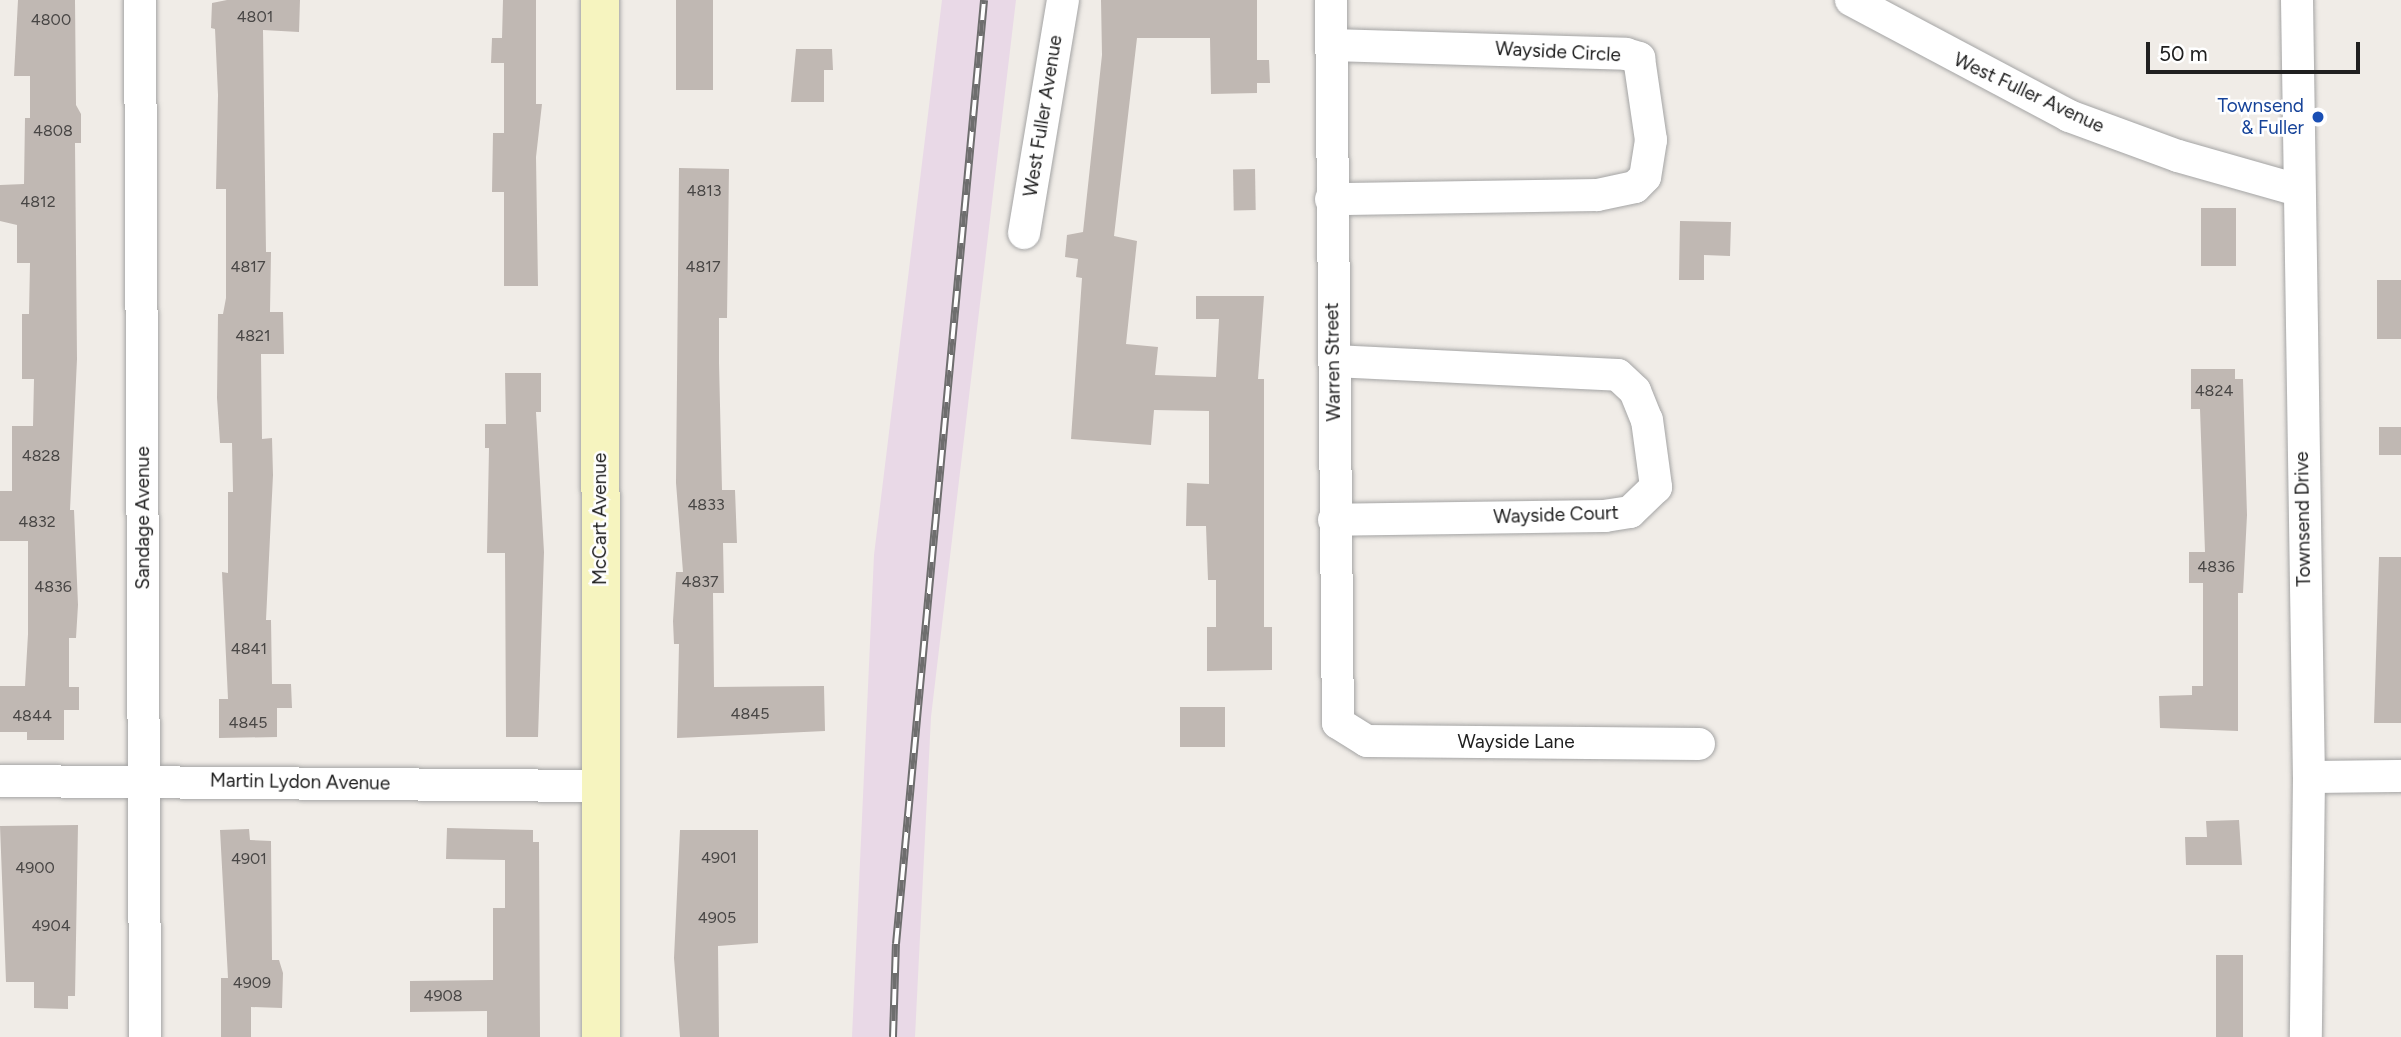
<!DOCTYPE html>
<style>
body{margin:0}
#map{position:relative;width:2401px;height:1037px;overflow:hidden;background:#f0ece7;font-family:Figtree,sans-serif}
div>[style]{position:absolute}
.industrial>*{inset:0;background:#e9d9e7}
.building>*{inset:0;background:#c0b8b3;transform-origin:0 0}
.roads{filter:drop-shadow(0 0 2px #a4a4a4) drop-shadow(0 0 2px #a4a4a4)}
.street>*{height:32px;margin:-16px;padding:0 16px;transform-origin:16px;border-radius:16px;background:#fff}
.secondary>*{height:38px;margin:-19px;padding:0 19px;transform-origin:19px;border-radius:19px;background:#f6f4bf}
.rail>*{height:8px;margin-top:-4px;transform-origin:0;background:repeating-linear-gradient(90deg,#fff 0 16px,#6e6e6e 0 32px);box-sizing:border-box;border-block:2px solid #6e6e6e}
.dots>*{width:19px;height:19px;translate:-50% -50%;box-sizing:border-box;border:4px solid #fff;border-radius:50%}
span{translate:-50% -50%;white-space:nowrap;text-align:center;line-height:1.15;-webkit-text-stroke:5px #fff;paint-order:stroke}
.number-label{font-size:16px;color:#484645}
.number-label span{-webkit-text-stroke-width:0}
.street-label{font-size:19px;color:#202020}
.transit-label{font-size:19px;color:#164399}
.right{translate:-100% -50%;text-align:right}
.scale{position:absolute;left:2146px;top:42px;width:214px;height:32px;box-sizing:border-box;border:4px solid #202020;border-top:0;padding-left:9px;font-size:21px;line-height:24px;white-space:nowrap;color:#202020;-webkit-text-stroke:5px #fff;paint-order:stroke}
</style>
<div id="map">
<div class="industrial">
<i style="clip-path:polygon(942px 0,1016px 0,931px 717px,915px 1037px,852px 1037px,874px 555px)"></i>
</div>
<div class="building">
<i style="clip-path:polygon(18px 0,75px 0,76px 105px,81px 114px,81px 143px,75px 143px,77px 359px,70px 510px,74px 510px,78px 605px,76px 638px,69px 638px,69px 687px,79px 687px,79px 710px,64px 710px,64px 740px,27px 740px,27px 732px,0 732px,0 686px,25px 686px,28px 634px,28px 541px,0 541px,0 491px,12px 491px,12px 426px,33px 426px,34px 379px,22px 379px,22px 314px,29px 314px,30px 263px,17px 263px,17px 225px,0 221px,0 185px,24px 184px,25px 118px,30px 118px,30px 76px,14px 76px)"></i>
<i style="clip-path:polygon(227px 0,300px 0,299px 32px,263px 30px,266px 252px,271px 252px,270px 312px,283px 312px,284px 354px,261px 354px,262px 439px,272px 438px,273px 475px,266px 620px,271px 620px,272px 684px,291px 684px,292px 708px,277px 708px,277px 737px,219px 738px,219px 699px,228px 699px,222px 572px,228px 573px,228px 492px,233px 492px,232px 443px,220px 443px,217px 398px,218px 314px,223px 314px,226px 298px,226px 189px,216px 189px,218px 95px,215px 29px,211px 28px,212px 3px)"></i>
<i style="clip-path:polygon(503px 0,536px 0,536px 104px,542px 104px,536px 157px,538px 286px,504px 286px,504px 192px,492px 192px,493px 133px,504px 133px,504px 63px,491px 63px,492px 38px,502px 38px)"></i>
<i style="left:676px;top:0;width:37px;height:90px"></i>
<i style="clip-path:polygon(1101px 0,1257px 0,1257px 60px,1269px 60px,1270px 83px,1257px 83px,1257px 93px,1211px 94px,1210px 38px,1137px 38px,1114px 236px,1137px 241px,1126px 344px,1158px 347px,1155px 375px,1216px 377px,1219px 319px,1196px 319px,1196px 296px,1264px 296px,1258px 379px,1264px 379px,1264px 627px,1272px 627px,1272px 670px,1207px 671px,1207px 627px,1216px 627px,1216px 580px,1208px 580px,1206px 526px,1186px 526px,1187px 483px,1209px 484px,1209px 411px,1154px 410px,1151px 445px,1071px 439px,1082px 278px,1076px 277px,1078px 259px,1065px 257px,1067px 235px,1083px 232px,1102px 55px)"></i>
<i style="clip-path:polygon(796px 49px,832px 49px,833px 70px,824px 70px,824px 102px,791px 102px)"></i>
<i style="clip-path:polygon(679px 168px,729px 169px,727px 318px,719px 318px,719px 363px,722px 490px,735px 490px,737px 543px,723px 543px,724px 593px,713px 593px,714px 687px,824px 686px,825px 731px,677px 738px,679px 644px,674px 644px,673px 621px,676px 572px,683px 572px,676px 483px)"></i>
<i style="left:1255px;top:169px;width:41px;height:22px;rotate:89deg"></i>
<i style="left:2201px;top:208px;width:35px;height:58px"></i>
<i style="clip-path:polygon(1680px 221px,1731px 222px,1730px 256px,1704px 255px,1704px 280px,1679px 280px)"></i>
<i style="left:2401px;top:280px;width:59px;height:24px;rotate:90deg"></i>
<i style="clip-path:polygon(2191px 369px,2235px 369px,2235px 379px,2243px 379px,2247px 515px,2243px 593px,2238px 593px,2238px 731px,2160px 728px,2159px 696px,2192px 695px,2192px 686px,2203px 686px,2203px 583px,2189px 583px,2189px 552px,2205px 552px,2200px 409px,2191px 409px)"></i>
<i style="clip-path:polygon(505px 373px,541px 373px,541px 412px,536px 412px,544px 552px,538px 737px,506px 737px,505px 553px,487px 553px,489px 448px,485px 448px,485px 424px,506px 424px)"></i>
<i style="left:2379px;top:427px;width:22px;height:28px"></i>
<i style="clip-path:polygon(2379px 557px,2401px 557px,2401px 723px,2374px 723px)"></i>
<i style="left:1180px;top:707px;width:45px;height:40px"></i>
<i style="clip-path:polygon(2239px 820px,2242px 865px,2186px 865px,2185px 837px,2207px 837px,2206px 821px)"></i>
<i style="clip-path:polygon(78px 825px,75px 996px,68px 996px,68px 1009px,34px 1008px,34px 982px,6px 982px,0 826px)"></i>
<i style="clip-path:polygon(447px 828px,533px 830px,533px 842px,539px 842px,540px 1037px,487px 1037px,487px 1011px,410px 1012px,410px 981px,493px 980px,493px 908px,505px 908px,505px 860px,446px 859px)"></i>
<i style="clip-path:polygon(249px 829px,250px 840px,271px 841px,272px 960px,279px 960px,283px 973px,282px 1008px,251px 1007px,251px 1037px,221px 1037px,221px 978px,228px 978px,220px 830px)"></i>
<i style="clip-path:polygon(680px 830px,758px 830px,758px 943px,718px 946px,719px 1037px,680px 1037px,674px 958px)"></i>
<i style="left:2216px;top:955px;width:27px;height:82px"></i>
</div>
<div class="roads">
<div class="street">
<i style="left:140px;top:0;width:1037px;rotate:89.72deg"></i>
<i style="left:1331px;top:0;width:723px;rotate:89.45deg"></i>
<i style="left:1338px;top:723px;width:34px;rotate:32deg"></i>
<i style="left:1367px;top:741px;width:332px;rotate:0.5deg"></i>
<i style="left:1851px;top:0;width:247px;rotate:28deg"></i>
<i style="left:2069px;top:116px;width:116px;rotate:20.2deg"></i>
<i style="left:2178px;top:156px;width:124px;rotate:15.9deg"></i>
<i style="left:2297px;top:0;width:777px;rotate:89.12deg"></i>
<i style="left:2309px;top:777px;width:260px;rotate:90.7deg"></i>
<i style="left:1331px;top:45px;width:295px;rotate:1.7deg"></i>
<i style="left:1626px;top:54px;width:14px;rotate:17deg"></i>
<i style="left:1639px;top:58px;width:83px;rotate:81.7deg"></i>
<i style="left:1651px;top:140px;width:37px;rotate:99deg"></i>
<i style="left:1645px;top:177px;width:14px;rotate:135deg"></i>
<i style="left:1635px;top:187px;width:39px;rotate:168deg"></i>
<i style="left:1597px;top:195px;width:266px;rotate:179.1deg"></i>
<i style="left:1024px;top:233px;width:236px;rotate:-80.5deg"></i>
<i style="left:1334px;top:361px;width:284px;rotate:2.8deg"></i>
<i style="left:1618px;top:375px;width:23px;rotate:43deg"></i>
<i style="left:1635px;top:391px;width:31px;rotate:68deg"></i>
<i style="left:1647px;top:420px;width:68px;rotate:82.3deg"></i>
<i style="left:1656px;top:487px;width:36px;rotate:136deg"></i>
<i style="left:1630px;top:512px;width:25px;rotate:171deg"></i>
<i style="left:1605px;top:516px;width:271px;rotate:179.2deg"></i>
<i style="left:2309px;top:777px;width:92px;rotate:-0.6deg"></i>
<i style="left:0;top:781px;width:600px;rotate:0.48deg"></i>
</div>
<div class="secondary">
<i style="left:600px;top:0;width:1037px;rotate:89.94deg"></i>
</div>
</div>
<div class="rail">
<i style="left:893px;top:1037px;width:93px;rotate:-88.2deg"></i>
<i style="left:896px;top:944px;width:948px;rotate:-84.67deg"></i>
</div>
<div class="dots">
<i style="left:2318px;top:117px;background:#1a4fb4"></i>
</div>
<div class="number-label">
<span style="left:255px;top:17px">4801</span>
<span style="left:51px;top:20px">4800</span>
<span style="left:53px;top:131px">4808</span>
<span style="left:704px;top:191px">4813</span>
<span style="left:38px;top:202px">4812</span>
<span style="left:248px;top:267px">4817</span>
<span style="left:703px;top:267px">4817</span>
<span style="left:253px;top:336px">4821</span>
<span style="left:2214px;top:391px">4824</span>
<span style="left:41px;top:456px">4828</span>
<span style="left:706px;top:505px">4833</span>
<span style="left:37px;top:522px">4832</span>
<span style="left:2216px;top:567px">4836</span>
<span style="left:700px;top:582px">4837</span>
<span style="left:53px;top:587px">4836</span>
<span style="left:249px;top:649px">4841</span>
<span style="left:750px;top:714px">4845</span>
<span style="left:32px;top:716px">4844</span>
<span style="left:248px;top:723px">4845</span>
<span style="left:719px;top:858px">4901</span>
<span style="left:249px;top:859px">4901</span>
<span style="left:35px;top:868px">4900</span>
<span style="left:717px;top:918px">4905</span>
<span style="left:51px;top:926px">4904</span>
<span style="left:252px;top:983px">4909</span>
<span style="left:443px;top:996px">4908</span>
</div>
<div class="street-label">
<span style="left:1558px;top:52px;rotate:3deg">Wayside Circle</span>
<span style="left:2029px;top:93px;rotate:25deg">West Fuller Avenue</span>
<span style="left:1043px;top:116px;rotate:-81deg">West Fuller Avenue</span>
<span style="left:1333px;top:362px;rotate:-91deg">Warren Street</span>
<span style="left:1556px;top:515px;rotate:-2deg">Wayside Court</span>
<span style="left:143px;top:518px;rotate:-90deg">Sandage Avenue</span>
<span style="left:600px;top:519px;rotate:-90deg">McCart Avenue</span>
<span style="left:2303px;top:519px;rotate:-91deg">Townsend Drive</span>
<span style="left:1516px;top:742px">Wayside Lane</span>
<span style="left:300px;top:782px;rotate:1deg">Martin Lydon Avenue</span>
</div>
<div class="transit-label">
<span class="right" style="left:2304px;top:117px">Townsend<br>&amp; Fuller</span>
</div>
<div class="scale">50 m</div>
</div>
